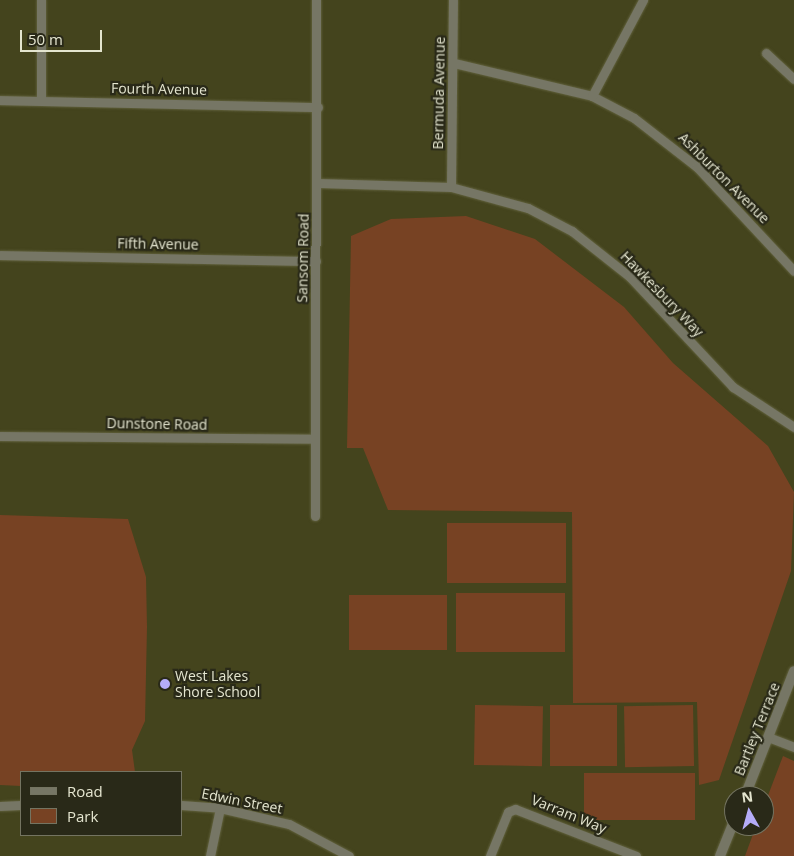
<!DOCTYPE html>
<style>
body{margin:0}
#map{position:relative;width:794px;height:856px;overflow:hidden;background:#44441d;font-family:"Open Sans",sans-serif}
div>[style]{position:absolute}
.green>*{inset:0;background:#774223;transform-origin:0 0}
.roads{filter:drop-shadow(0 0 1px #61613d) drop-shadow(0 0 1px #61613d)}
.minor>*{height:9px;margin:-4.5px;padding:0 4.5px;transform-origin:4.5px;border-radius:4.5px;background:#767665}
.tertiary>*{height:10px;margin:-5px;padding:0 5px;transform-origin:5px;border-radius:5px;background:#767665}
.dots>*{width:14px;height:14px;translate:-50% -50%;box-sizing:border-box;border:2px solid #292918;border-radius:50%}
span{translate:-50% -50%;white-space:nowrap;text-align:center;line-height:1.15;-webkit-text-stroke:4.5px #292918;paint-order:stroke}
.street-label{font-size:14px;color:#e4e5cf}
.poi-label{font-size:14px;color:#e4e5cf}
.left{translate:0 -50%;text-align:left}
.legend{position:absolute;left:20px;top:771px;width:162px;height:65px;box-sizing:border-box;background:#292918;border:1px solid #747461;margin:0;padding:6px 9px;list-style:none;font-size:15px;color:#e4e5cf}
.legend li{display:flex;align-items:center;gap:10px;height:25px}
.legend b{width:25px;border:1px solid #747461}
.north{position:absolute;left:724px;top:786px;width:50px;height:50px;box-sizing:border-box;background:#292918;border:1px solid #747461;border-radius:50%;rotate:353deg;font-size:14px;font-weight:700;line-height:20px;text-align:center;color:#e4e5cf}
.north::after{content:'';display:block;margin:auto;width:18px;height:22px;background:#b5acf8;clip-path:polygon(50% 0,100% 100%,50% 72%,0 100%)}
.scale{position:absolute;left:20px;top:30px;width:82px;height:22px;box-sizing:border-box;border:2px solid #e4e5cf;border-top:0;padding-left:6px;font-size:15px;line-height:18px;white-space:nowrap;color:#e4e5cf;-webkit-text-stroke:4px #292918;paint-order:stroke}
</style>
<div id="map">
<div class="green">
<i style="clip-path:polygon(466px 216px,535px 239px,624px 307px,673px 363px,768px 446px,794px 492px,791px 571px,719px 780px,699px 785px,697px 702px,573px 703px,572px 512px,388px 510px,363px 448px,347px 448px,351px 236px,391px 219px)"></i>
<i style="clip-path:polygon(0 515px,128px 519px,146px 577px,147px 627px,145px 721px,132px 750px,135px 772px,21px 772px,21px 786px,0 785px)"></i>
<i style="left:447px;top:523px;width:119px;height:60px"></i>
<i style="left:565px;top:593px;width:59px;height:109px;rotate:90deg"></i>
<i style="left:349px;top:595px;width:98px;height:55px"></i>
<i style="left:475px;top:705px;width:68px;height:60px;rotate:1deg"></i>
<i style="left:550px;top:705px;width:67px;height:61px"></i>
<i style="left:693px;top:705px;width:61px;height:69px;rotate:89deg"></i>
<i style="clip-path:polygon(783px 756px,794px 761px,794px 856px,745px 856px,756px 826px,764px 826px,764px 806px)"></i>
<i style="left:584px;top:773px;width:111px;height:47px"></i>
</div>
<div class="roads">
<div class="minor">
<i style="left:41px;top:0;width:100px;rotate:90deg"></i>
<i style="left:766px;top:53px;width:38px;rotate:43deg"></i>
<i style="left:454px;top:63px;width:142px;rotate:13.4deg"></i>
<i style="left:592px;top:96px;width:47px;rotate:27.6deg"></i>
<i style="left:634px;top:118px;width:80px;rotate:37.9deg"></i>
<i style="left:697px;top:167px;width:142px;rotate:47deg"></i>
<i style="left:592px;top:96px;width:109px;rotate:-62deg"></i>
<i style="left:0;top:100px;width:318px;rotate:1.3deg"></i>
<i style="left:318px;top:183px;width:133px;rotate:1.7deg"></i>
<i style="left:451px;top:187px;width:80px;rotate:15.3deg"></i>
<i style="left:528px;top:208px;width:50px;rotate:27.6deg"></i>
<i style="left:572px;top:231px;width:74px;rotate:38.4deg"></i>
<i style="left:630px;top:277px;width:151px;rotate:46.9deg"></i>
<i style="left:733px;top:387px;width:73px;rotate:33.3deg"></i>
<i style="left:451px;top:187px;width:187px;rotate:-89.4deg"></i>
<i style="left:0;top:255px;width:316px;rotate:1.1deg"></i>
<i style="left:0;top:436px;width:314px;rotate:0.5deg"></i>
<i style="left:315px;top:516px;width:516px;rotate:-89.89deg"></i>
<i style="left:768px;top:737px;width:28px;rotate:21deg"></i>
<i style="left:181px;top:805px;width:39px;rotate:4deg"></i>
<i style="left:220px;top:808px;width:71px;rotate:13.1deg"></i>
<i style="left:289px;top:824px;width:68px;rotate:28.1deg"></i>
<i style="left:0;top:806px;width:21px;rotate:-3deg"></i>
<i style="left:210px;top:856px;width:49px;rotate:-78.2deg"></i>
<i style="left:490px;top:856px;width:48px;rotate:-67.8deg"></i>
<i style="left:508px;top:812px;width:8px;rotate:-23deg"></i>
<i style="left:515px;top:809px;width:130px;rotate:21.2deg"></i>
</div>
<div class="tertiary">
<i style="left:745px;top:796px;width:134px;rotate:-68.6deg"></i>
<i style="left:720px;top:856px;width:37px;rotate:-68deg"></i>
</div>
</div>
<div class="dots">
<i style="left:165px;top:684px;background:#b5acf8"></i>
</div>
<div class="street-label">
<span style="left:159px;top:89px;rotate:1deg">Fourth Avenue</span>
<span style="left:439px;top:93px;rotate:-89deg">Bermuda Avenue</span>
<span style="left:724px;top:178px;rotate:45deg">Ashburton Avenue</span>
<span style="left:158px;top:244px;rotate:1deg">Fifth Avenue</span>
<span style="left:303px;top:258px;rotate:-89deg">Sansom Road</span>
<span style="left:662px;top:294px;rotate:46deg">Hawkesbury Way</span>
<span style="left:157px;top:424px;rotate:1deg">Dunstone Road</span>
<span style="left:757px;top:729px;rotate:-68deg">Bartley Terrace</span>
<span style="left:242px;top:801px;rotate:11deg">Edwin Street</span>
<span style="left:569px;top:814px;rotate:22deg">Varram Way</span>
</div>
<div class="poi-label">
<span class="left" style="left:175px;top:684px">West Lakes<br>Shore School</span>
</div>
<ul class="legend">
<li><b style="height:6px;background:#767665"></b>Road</li>
<li><b style="height:14px;background:#774223"></b>Park</li>
</ul>
<div class="north">N</div>
<div class="scale">50 m</div>
</div>
